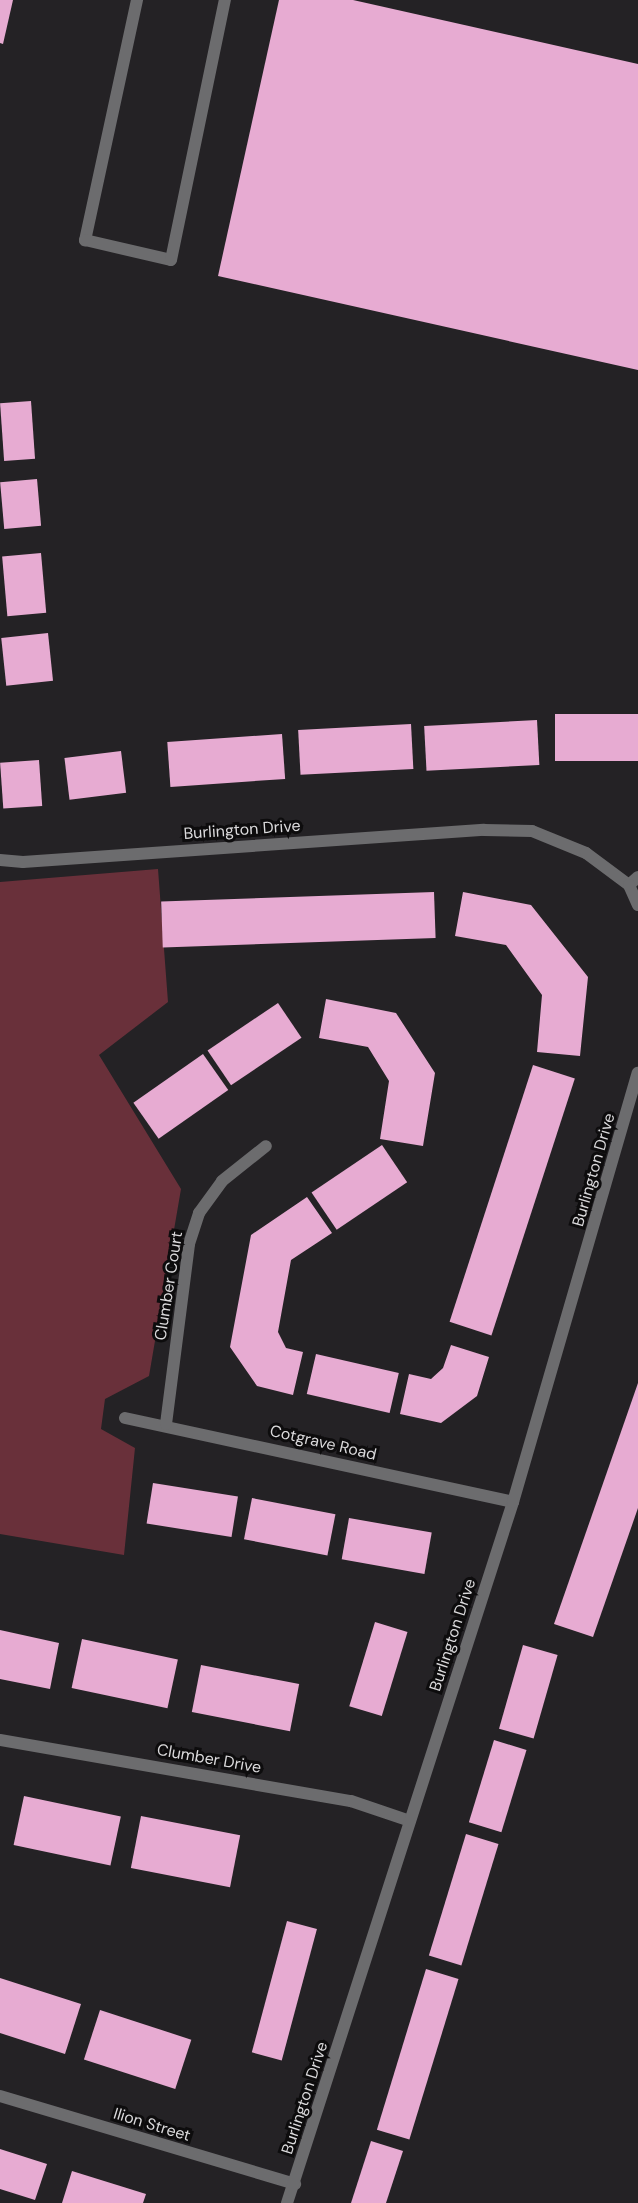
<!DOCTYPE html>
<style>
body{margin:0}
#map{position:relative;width:638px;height:2203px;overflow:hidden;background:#242225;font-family:"DM Sans",sans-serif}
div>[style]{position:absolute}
.green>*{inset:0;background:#69303a}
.building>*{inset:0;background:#e7abd2;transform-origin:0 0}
.service>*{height:12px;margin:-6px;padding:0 6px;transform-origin:6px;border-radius:6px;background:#6c6c6e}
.minor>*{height:12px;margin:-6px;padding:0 6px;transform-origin:6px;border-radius:6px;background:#6c6c6e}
span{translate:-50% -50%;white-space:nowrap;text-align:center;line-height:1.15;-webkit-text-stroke:6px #0d0c0d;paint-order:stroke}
.street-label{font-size:16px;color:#dbdadc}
</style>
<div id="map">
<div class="green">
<i style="clip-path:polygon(158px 869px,168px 1002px,99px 1055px,181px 1189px,149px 1376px,105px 1399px,101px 1429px,135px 1448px,124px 1555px,0 1534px,0 882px)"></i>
</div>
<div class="building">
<i style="clip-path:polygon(0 0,13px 0,3px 44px,0 43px)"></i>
<i style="clip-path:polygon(279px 0,353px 0,638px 64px,638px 370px,218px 276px)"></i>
<i style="left:31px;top:401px;width:58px;height:31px;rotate:86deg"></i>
<i style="left:37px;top:479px;width:47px;height:37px;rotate:85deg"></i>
<i style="left:41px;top:553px;width:60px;height:39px;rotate:85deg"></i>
<i style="left:48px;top:633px;width:48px;height:47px;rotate:84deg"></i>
<i style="left:638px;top:714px;width:47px;height:83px;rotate:90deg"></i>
<i style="left:537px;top:720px;width:45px;height:113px;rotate:87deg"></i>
<i style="left:411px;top:724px;width:45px;height:113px;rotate:87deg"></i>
<i style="left:282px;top:734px;width:45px;height:115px;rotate:86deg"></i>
<i style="left:121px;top:751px;width:42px;height:57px;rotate:83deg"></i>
<i style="left:39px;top:760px;width:46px;height:39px;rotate:86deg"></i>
<i style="left:434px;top:892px;width:46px;height:273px;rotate:88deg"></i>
<i style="clip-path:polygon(463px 892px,531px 905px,588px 977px,580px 1056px,537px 1052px,542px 995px,506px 945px,455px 936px)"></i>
<i style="clip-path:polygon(326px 999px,396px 1013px,435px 1073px,423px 1146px,380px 1139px,389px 1081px,368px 1047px,319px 1038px)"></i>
<i style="left:278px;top:1003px;width:42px;height:85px;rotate:56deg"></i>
<i style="left:203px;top:1054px;width:44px;height:85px;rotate:55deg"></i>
<i style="left:533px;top:1065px;width:44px;height:270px;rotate:18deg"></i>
<i style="left:382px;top:1145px;width:45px;height:85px;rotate:56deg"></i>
<i style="clip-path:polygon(307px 1197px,332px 1233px,291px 1260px,278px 1332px,286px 1348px,303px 1352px,293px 1395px,257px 1386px,230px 1347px,251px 1235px)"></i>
<i style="clip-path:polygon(451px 1345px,489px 1357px,477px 1396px,441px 1423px,400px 1414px,409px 1374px,431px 1379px,443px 1368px)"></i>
<i style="left:316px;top:1354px;width:85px;height:41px;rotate:13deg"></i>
<i style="clip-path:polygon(638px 1383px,638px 1508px,593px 1637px,554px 1624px)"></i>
<i style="left:153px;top:1483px;width:86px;height:41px;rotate:9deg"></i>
<i style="left:252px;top:1498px;width:85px;height:42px;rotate:11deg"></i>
<i style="left:349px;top:1518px;width:84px;height:42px;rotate:10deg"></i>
<i style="left:375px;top:1622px;width:34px;height:88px;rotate:17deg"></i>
<i style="clip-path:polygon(0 1630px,59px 1643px,50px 1689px,0 1679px)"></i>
<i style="left:82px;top:1639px;width:98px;height:50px;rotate:12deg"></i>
<i style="left:523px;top:1645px;width:36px;height:87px;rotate:16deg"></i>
<i style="left:201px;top:1665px;width:100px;height:48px;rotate:11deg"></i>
<i style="left:494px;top:1740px;width:34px;height:86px;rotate:17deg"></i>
<i style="left:24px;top:1796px;width:99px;height:50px;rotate:12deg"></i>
<i style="left:141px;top:1816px;width:101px;height:53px;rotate:11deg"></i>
<i style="left:466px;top:1834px;width:34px;height:127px;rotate:17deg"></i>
<i style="left:287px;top:1921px;width:31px;height:136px;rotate:15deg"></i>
<i style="left:426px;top:1969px;width:34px;height:168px;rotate:17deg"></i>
<i style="clip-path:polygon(0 1978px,81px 2004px,65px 2054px,0 2033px)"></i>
<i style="left:100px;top:2010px;width:96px;height:52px;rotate:18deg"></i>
<i style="clip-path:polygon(371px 2141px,403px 2151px,386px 2203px,351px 2203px)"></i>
<i style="clip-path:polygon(0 2149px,47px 2164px,35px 2200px,0 2189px)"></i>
<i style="clip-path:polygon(72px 2171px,146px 2194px,143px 2203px,62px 2203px)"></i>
</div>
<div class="service">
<i style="left:137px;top:0;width:246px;rotate:102.2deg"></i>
<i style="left:85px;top:240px;width:88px;rotate:13.1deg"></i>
<i style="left:171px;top:260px;width:266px;rotate:-78.3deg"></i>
<i style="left:629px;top:885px;width:12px;rotate:-42deg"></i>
</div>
<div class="minor">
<i style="left:0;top:860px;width:23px;rotate:5deg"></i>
<i style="left:23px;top:862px;width:462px;rotate:-4deg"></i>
<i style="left:484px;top:830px;width:48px;rotate:1.2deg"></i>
<i style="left:532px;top:831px;width:58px;rotate:22.2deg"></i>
<i style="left:586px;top:853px;width:54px;rotate:36.7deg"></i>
<i style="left:629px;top:885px;width:22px;rotate:66deg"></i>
<i style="left:125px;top:1418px;width:397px;rotate:12.2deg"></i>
<i style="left:166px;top:1424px;width:181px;rotate:-82.7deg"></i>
<i style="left:189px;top:1244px;width:33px;rotate:-72deg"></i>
<i style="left:199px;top:1213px;width:39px;rotate:-54deg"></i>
<i style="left:222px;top:1181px;width:56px;rotate:-38.5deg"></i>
<i style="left:0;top:1740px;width:356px;rotate:9.9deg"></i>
<i style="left:351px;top:1801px;width:62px;rotate:18.7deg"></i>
<i style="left:0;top:2096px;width:308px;rotate:16.6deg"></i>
<i style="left:287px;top:2203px;width:737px;rotate:-72.13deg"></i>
<i style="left:513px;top:1502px;width:447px;rotate:-73.8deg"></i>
</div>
<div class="street-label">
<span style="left:242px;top:830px;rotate:-4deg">Burlington Drive</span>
<span style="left:594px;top:1170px;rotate:-74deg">Burlington Drive</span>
<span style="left:169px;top:1286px;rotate:-81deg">Clumber Court</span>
<span style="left:323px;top:1443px;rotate:13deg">Cotgrave Road</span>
<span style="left:453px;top:1635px;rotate:-72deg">Burlington Drive</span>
<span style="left:209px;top:1759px;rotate:10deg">Clumber Drive</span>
<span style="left:305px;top:2098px;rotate:-72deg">Burlington Drive</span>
<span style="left:152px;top:2125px;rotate:17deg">Ilion Street</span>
</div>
</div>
